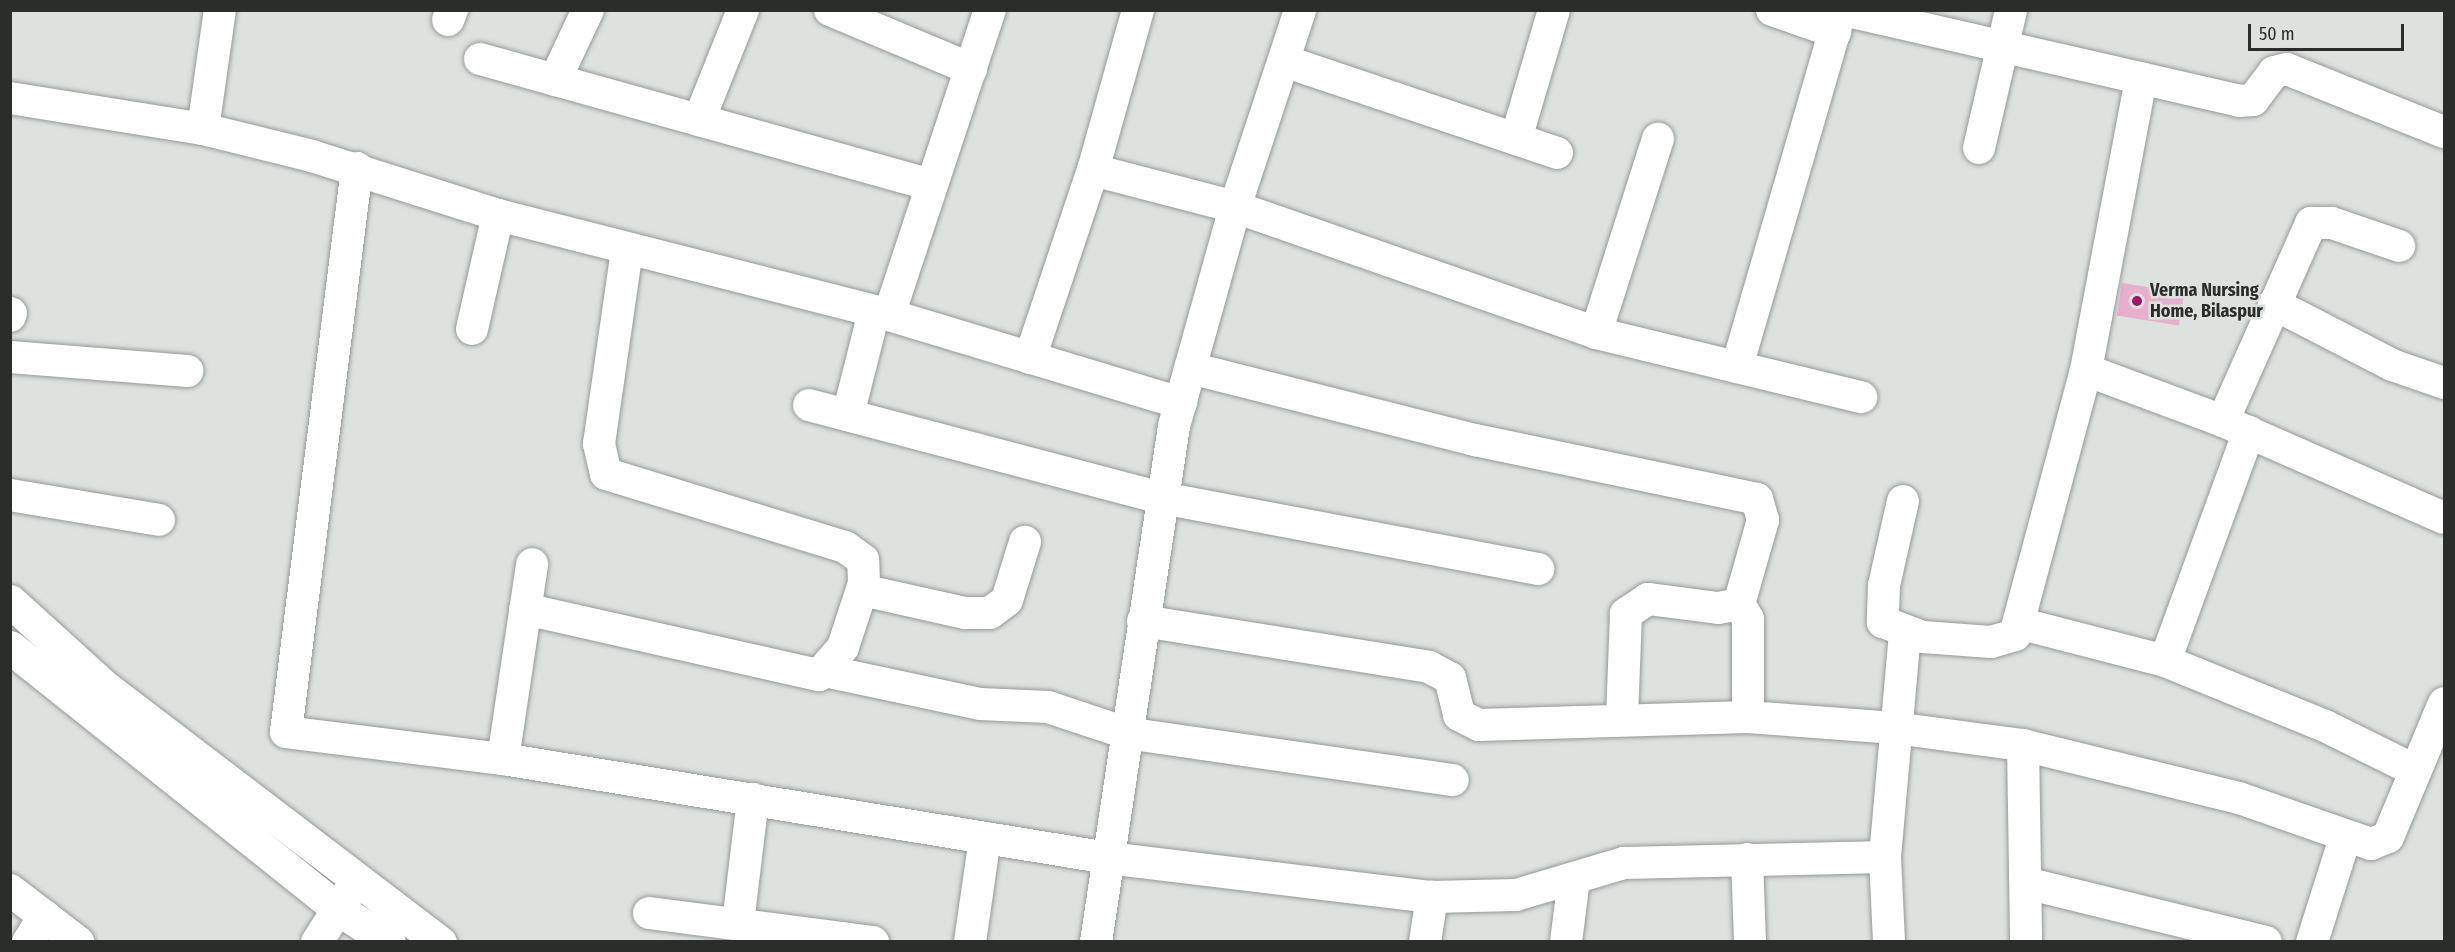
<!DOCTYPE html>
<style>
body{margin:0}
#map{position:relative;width:2455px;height:952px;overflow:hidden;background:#dde2de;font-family:"Fira Sans Condensed",sans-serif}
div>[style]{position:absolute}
.building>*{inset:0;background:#e7afcc;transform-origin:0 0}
.roads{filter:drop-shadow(0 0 2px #959a96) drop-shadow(0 0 2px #959a96)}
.minor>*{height:32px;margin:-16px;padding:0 16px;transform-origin:16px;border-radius:16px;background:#fff}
.major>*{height:33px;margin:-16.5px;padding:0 16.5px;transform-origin:16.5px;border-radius:16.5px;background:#fff}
.dots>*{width:16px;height:16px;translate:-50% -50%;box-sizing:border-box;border:3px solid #dde2de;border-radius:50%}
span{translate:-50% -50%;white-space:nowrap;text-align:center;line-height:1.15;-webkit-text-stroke:5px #dde2de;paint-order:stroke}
.poi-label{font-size:18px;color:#2b2d2b;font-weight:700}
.left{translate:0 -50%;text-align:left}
.frame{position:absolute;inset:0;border:12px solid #2b2d2b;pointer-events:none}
.scale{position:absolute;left:2248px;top:24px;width:156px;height:27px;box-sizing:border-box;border:3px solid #2b2d2b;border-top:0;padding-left:8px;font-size:18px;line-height:21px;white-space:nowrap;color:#2b2d2b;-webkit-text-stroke:4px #dde2de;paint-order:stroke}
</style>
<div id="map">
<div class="building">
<i style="left:2122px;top:283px;width:63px;height:33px;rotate:9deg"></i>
</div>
<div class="roads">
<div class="minor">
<i style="left:830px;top:10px;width:153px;rotate:22.7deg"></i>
<i style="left:1138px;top:10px;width:166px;rotate:105.7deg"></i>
<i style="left:1093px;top:170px;width:147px;rotate:14.6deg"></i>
<i style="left:1235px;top:207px;width:382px;rotate:19.2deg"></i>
<i style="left:1596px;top:333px;width:273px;rotate:13.6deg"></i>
<i style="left:1772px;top:10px;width:67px;rotate:19.2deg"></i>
<i style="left:1843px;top:10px;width:406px;rotate:12.9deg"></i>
<i style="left:2239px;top:101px;width:14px;rotate:-4deg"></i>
<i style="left:2253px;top:100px;width:35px;rotate:-53deg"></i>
<i style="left:2274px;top:72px;width:13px;rotate:-13deg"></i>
<i style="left:2287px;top:69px;width:169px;rotate:21.9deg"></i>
<i style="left:448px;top:20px;width:11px;rotate:-68deg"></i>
<i style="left:480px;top:59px;width:468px;rotate:15.6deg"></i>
<i style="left:1284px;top:61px;width:288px;rotate:18.6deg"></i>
<i style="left:555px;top:80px;width:77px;rotate:-64.8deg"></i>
<i style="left:10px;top:98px;width:195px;rotate:9.1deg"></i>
<i style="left:203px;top:129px;width:112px;rotate:13.9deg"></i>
<i style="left:312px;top:156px;width:195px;rotate:17.6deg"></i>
<i style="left:498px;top:215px;width:404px;rotate:14.3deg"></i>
<i style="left:889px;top:315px;width:305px;rotate:16.8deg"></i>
<i style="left:699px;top:120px;width:118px;rotate:-68.2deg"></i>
<i style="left:203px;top:129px;width:120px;rotate:-81.9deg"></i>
<i style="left:1516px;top:139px;width:134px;rotate:-73.6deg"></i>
<i style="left:1979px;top:148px;width:142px;rotate:-76.9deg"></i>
<i style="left:357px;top:168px;width:568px;rotate:97.18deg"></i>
<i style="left:286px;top:732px;width:219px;rotate:7.1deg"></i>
<i style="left:503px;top:759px;width:613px;rotate:9.29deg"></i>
<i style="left:1108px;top:858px;width:326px;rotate:6.9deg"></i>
<i style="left:1432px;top:897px;width:84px;rotate:-1.4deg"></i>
<i style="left:1516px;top:895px;width:113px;rotate:-16.5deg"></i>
<i style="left:1624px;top:863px;width:261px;rotate:-1.3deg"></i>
<i style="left:2274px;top:304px;width:133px;rotate:27.3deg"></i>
<i style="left:2392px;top:365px;width:55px;rotate:19.1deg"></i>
<i style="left:889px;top:315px;width:321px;rotate:-71.7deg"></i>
<i style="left:10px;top:316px;width:3px;rotate:-72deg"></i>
<i style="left:472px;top:329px;width:117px;rotate:-77.2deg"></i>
<i style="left:1596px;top:333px;width:204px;rotate:-72.3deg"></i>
<i style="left:10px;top:357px;width:178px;rotate:4.5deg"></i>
<i style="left:1030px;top:358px;width:198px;rotate:-71.5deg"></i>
<i style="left:1737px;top:367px;width:372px;rotate:-73.8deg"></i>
<i style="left:1190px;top:368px;width:294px;rotate:14.2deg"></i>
<i style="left:1475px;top:440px;width:288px;rotate:11.8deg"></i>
<i style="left:1757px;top:499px;width:22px;rotate:74deg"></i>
<i style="left:1763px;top:520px;width:87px;rotate:105.9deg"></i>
<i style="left:1739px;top:604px;width:21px;rotate:169deg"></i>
<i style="left:1718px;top:608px;width:71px;rotate:-172.7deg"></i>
<i style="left:1648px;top:599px;width:27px;rotate:146deg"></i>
<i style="left:1626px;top:614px;width:104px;rotate:92.2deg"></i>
<i style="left:2086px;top:370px;width:146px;rotate:20.4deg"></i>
<i style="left:2223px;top:421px;width:241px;rotate:23.7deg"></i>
<i style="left:809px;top:405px;width:365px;rotate:14.8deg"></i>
<i style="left:1162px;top:498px;width:383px;rotate:10.7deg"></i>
<i style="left:848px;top:415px;width:106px;rotate:-75.8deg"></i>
<i style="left:2223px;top:421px;width:217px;rotate:-66deg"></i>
<i style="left:2311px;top:223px;width:21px"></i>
<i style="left:2332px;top:223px;width:71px;rotate:18.9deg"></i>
<i style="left:10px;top:495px;width:151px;rotate:9.5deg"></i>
<i style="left:1903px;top:501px;width:86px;rotate:102.7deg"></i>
<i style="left:1884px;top:585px;width:37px;rotate:92deg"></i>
<i style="left:1883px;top:622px;width:43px;rotate:20.6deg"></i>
<i style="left:1923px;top:637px;width:68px;rotate:4.2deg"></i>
<i style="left:1991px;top:642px;width:25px;rotate:-16deg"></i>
<i style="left:2015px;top:635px;width:274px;rotate:-75deg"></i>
<i style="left:2086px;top:370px;width:297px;rotate:-79.3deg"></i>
<i style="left:862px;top:590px;width:106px;rotate:12.6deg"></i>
<i style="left:965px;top:613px;width:25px"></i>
<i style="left:990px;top:613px;width:21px;rotate:-37deg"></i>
<i style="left:1007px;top:600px;width:61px;rotate:-72.8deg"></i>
<i style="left:1739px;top:604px;width:17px;rotate:59deg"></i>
<i style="left:1748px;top:619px;width:98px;rotate:90deg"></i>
<i style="left:525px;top:609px;width:301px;rotate:12.7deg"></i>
<i style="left:819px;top:675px;width:37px;rotate:-49deg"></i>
<i style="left:843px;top:647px;width:67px;rotate:-71.8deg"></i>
<i style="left:864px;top:583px;width:23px;rotate:-92deg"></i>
<i style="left:863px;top:560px;width:22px;rotate:-144deg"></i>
<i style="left:845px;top:547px;width:250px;rotate:-163deg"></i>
<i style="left:606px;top:474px;width:31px;rotate:-103deg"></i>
<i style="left:599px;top:444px;width:197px;rotate:-81.8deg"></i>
<i style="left:1143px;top:621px;width:290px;rotate:9.1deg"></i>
<i style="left:1429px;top:667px;width:24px;rotate:28deg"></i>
<i style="left:1450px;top:678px;width:38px;rotate:76deg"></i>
<i style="left:1459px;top:715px;width:22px;rotate:27deg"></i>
<i style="left:1479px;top:725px;width:269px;rotate:-1.7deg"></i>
<i style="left:1748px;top:717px;width:147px;rotate:4.3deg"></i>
<i style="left:1895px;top:728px;width:129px;rotate:7.6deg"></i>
<i style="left:2023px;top:745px;width:222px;rotate:13.8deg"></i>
<i style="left:2239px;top:798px;width:140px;rotate:19.2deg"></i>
<i style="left:2371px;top:844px;width:18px;rotate:-22deg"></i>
<i style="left:2388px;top:837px;width:145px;rotate:-67.3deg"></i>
<i style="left:2022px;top:624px;width:148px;rotate:14.5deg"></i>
<i style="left:2165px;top:661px;width:173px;rotate:22.1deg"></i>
<i style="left:2325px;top:726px;width:99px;rotate:26.3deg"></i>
<i style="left:2165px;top:661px;width:244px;rotate:-69.9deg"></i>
<i style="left:825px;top:671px;width:158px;rotate:12deg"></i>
<i style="left:980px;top:704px;width:68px;rotate:2.5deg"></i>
<i style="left:1048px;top:707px;width:82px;rotate:18.4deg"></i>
<i style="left:1126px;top:733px;width:330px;rotate:8.2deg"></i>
<i style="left:2023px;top:745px;width:197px;rotate:89.1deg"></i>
<i style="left:503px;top:759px;width:197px;rotate:-81.5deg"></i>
<i style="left:1747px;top:859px;width:83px;rotate:87.9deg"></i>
<i style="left:2026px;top:883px;width:247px;rotate:13.8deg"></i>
<i style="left:10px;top:890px;width:86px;rotate:37.4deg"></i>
<i style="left:649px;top:913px;width:226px;rotate:7.4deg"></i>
<i style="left:738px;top:923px;width:125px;rotate:-83.1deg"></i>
<i style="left:28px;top:942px;width:31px;rotate:-58deg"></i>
<i style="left:317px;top:942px;width:74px;rotate:-57.2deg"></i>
<i style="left:970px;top:942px;width:105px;rotate:-81.8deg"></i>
<i style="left:1096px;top:942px;width:522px;rotate:-81.4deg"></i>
<i style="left:1174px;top:426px;width:227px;rotate:-74.4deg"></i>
<i style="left:1235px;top:207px;width:207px;rotate:-71.7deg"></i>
<i style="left:1425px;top:942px;width:46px;rotate:-81.2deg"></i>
<i style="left:1566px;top:942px;width:64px;rotate:-82.8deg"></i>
<i style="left:1889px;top:942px;width:85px;rotate:-92.7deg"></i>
<i style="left:1885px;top:857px;width:224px;rotate:-84.9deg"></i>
<i style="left:2312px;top:942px;width:109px;rotate:-72.4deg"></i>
</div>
<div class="major">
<i style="left:10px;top:601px;width:130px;rotate:42.2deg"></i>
<i style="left:106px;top:688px;width:420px;rotate:37.3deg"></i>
<i style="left:10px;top:647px;width:418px;rotate:38.6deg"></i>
<i style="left:337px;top:908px;width:62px;rotate:33.2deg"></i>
</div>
</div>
<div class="dots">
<i style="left:2137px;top:301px;background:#9a186d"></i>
</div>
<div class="poi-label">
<span class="left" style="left:2150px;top:301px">Verma Nursing<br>Home, Bilaspur</span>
</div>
<div class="frame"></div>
<div class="scale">50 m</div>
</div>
